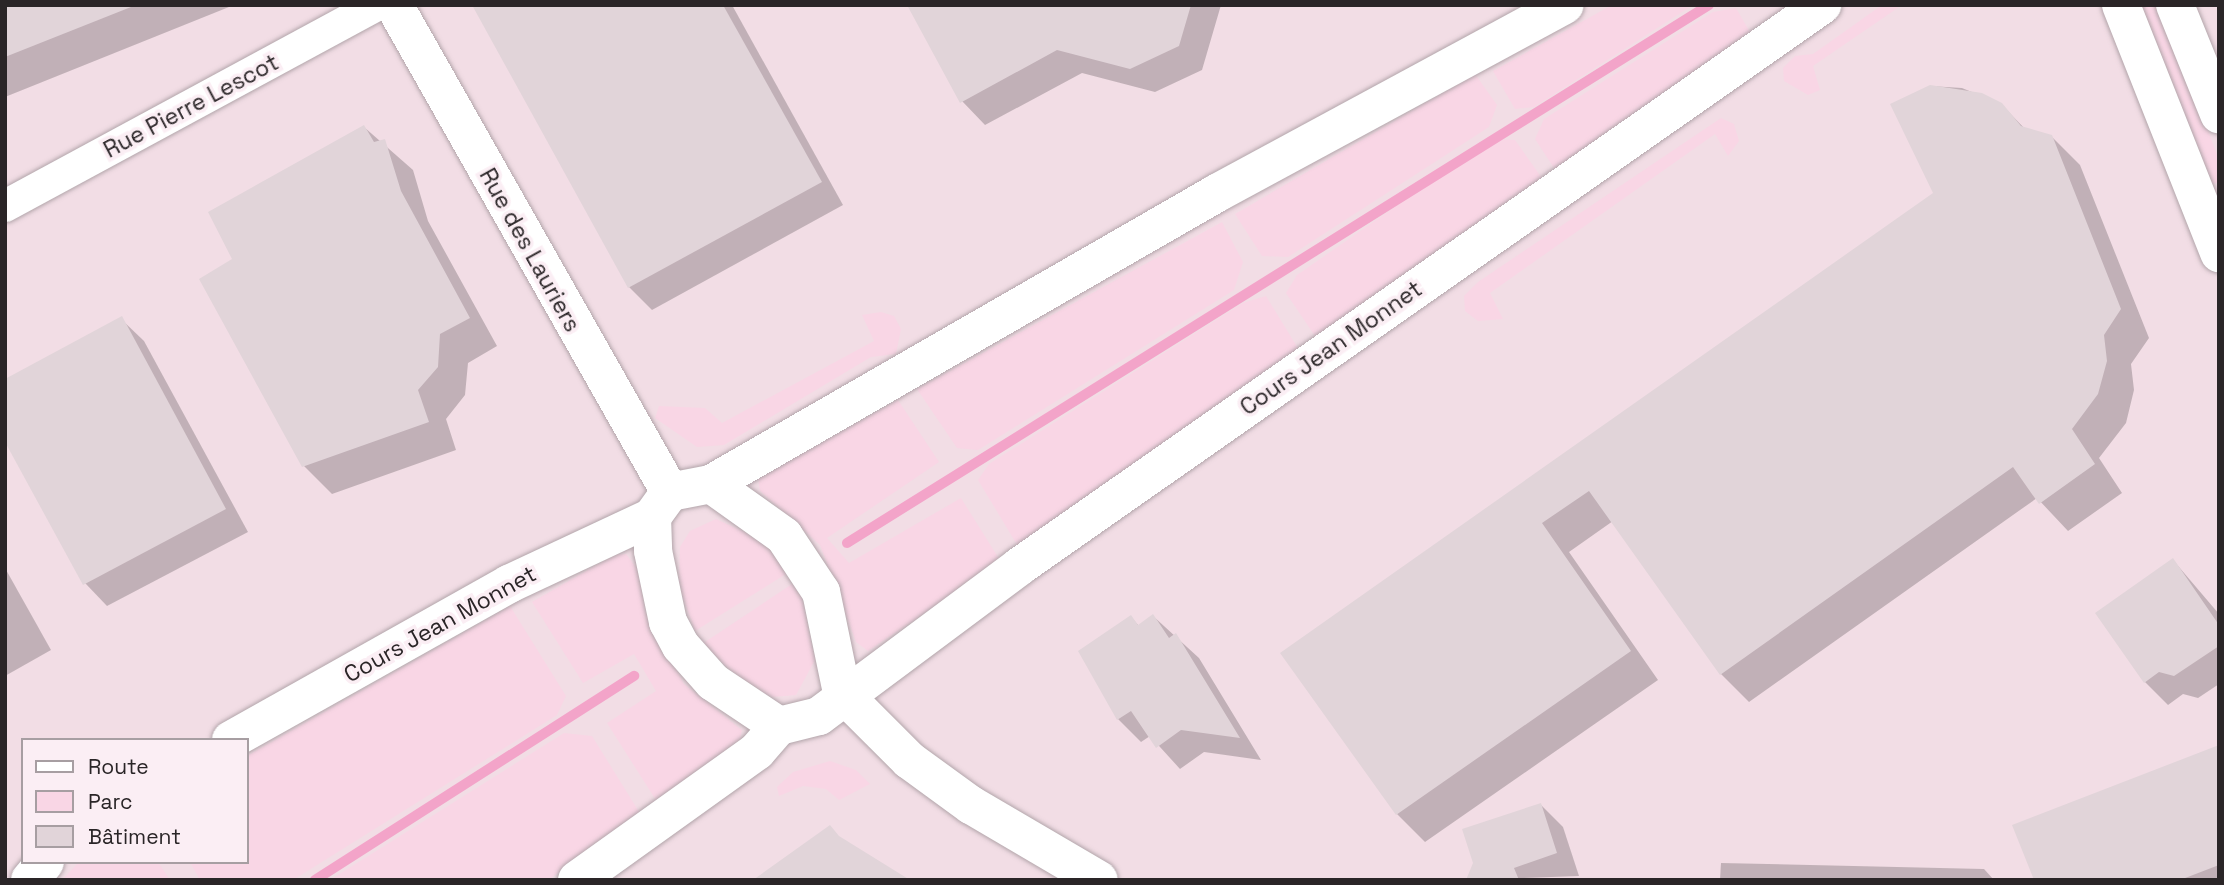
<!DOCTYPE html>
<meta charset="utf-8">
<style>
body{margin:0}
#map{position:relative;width:2224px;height:885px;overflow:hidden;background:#fbeef4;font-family:"Space Grotesk",sans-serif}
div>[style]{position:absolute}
.built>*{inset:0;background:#f2dde5}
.green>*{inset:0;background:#f9d6e5}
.shadow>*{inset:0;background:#0003}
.stream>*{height:10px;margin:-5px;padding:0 5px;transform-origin:5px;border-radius:5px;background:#f3a4c9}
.building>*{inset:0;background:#e1d4d9}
.roads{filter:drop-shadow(0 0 2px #b2a5aa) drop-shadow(0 0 2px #b2a5aa)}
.minor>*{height:32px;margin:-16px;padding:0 16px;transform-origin:16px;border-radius:16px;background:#fff}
.tertiary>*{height:38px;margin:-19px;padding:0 19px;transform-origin:19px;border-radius:19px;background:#fff}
.secondary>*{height:38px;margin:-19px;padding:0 19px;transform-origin:19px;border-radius:19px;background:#fff}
span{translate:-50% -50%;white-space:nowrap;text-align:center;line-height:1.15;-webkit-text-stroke:7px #fbeef4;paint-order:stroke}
.street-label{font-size:23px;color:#2a2527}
.frame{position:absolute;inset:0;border:7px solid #2a2527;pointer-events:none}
.legend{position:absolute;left:21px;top:738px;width:228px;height:126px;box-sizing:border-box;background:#fbeef4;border:2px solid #a79ea2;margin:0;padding:9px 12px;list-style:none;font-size:21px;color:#2a2527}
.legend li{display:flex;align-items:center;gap:14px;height:35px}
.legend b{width:35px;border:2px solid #a79ea2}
</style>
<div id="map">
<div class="built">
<i style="clip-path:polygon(evenodd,5px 5px,2219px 5px,2219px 880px,5px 880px,5px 5px,23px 740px,247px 740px,247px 862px,23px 862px,23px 740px)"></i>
</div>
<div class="green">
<i style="clip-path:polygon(1612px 5px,1693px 5px,1534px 107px,1515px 109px,1493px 71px)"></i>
<i style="clip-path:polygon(1882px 5px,1902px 5px,1813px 66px,1820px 90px,1808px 95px,1784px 81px,1783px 68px,1795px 56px,1813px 54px)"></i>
<i style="clip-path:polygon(2135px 5px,2161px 5px,2219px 160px,2219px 182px,2209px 185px)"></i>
<i style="clip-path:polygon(1736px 8px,1751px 34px,1556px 171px,1535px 139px,1544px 119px,1713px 12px)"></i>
<i style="clip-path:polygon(1475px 74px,1497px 105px,1489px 127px,1288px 257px,1262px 256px,1235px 214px)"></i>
<i style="clip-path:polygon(1721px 118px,1734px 124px,1739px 141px,1728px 156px,1715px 134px,1490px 293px,1503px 319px,1478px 321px,1465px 311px,1464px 296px,1478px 282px)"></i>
<i style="clip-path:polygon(1493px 139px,1515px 140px,1544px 181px,1317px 339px,1286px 293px,1297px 275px)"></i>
<i style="clip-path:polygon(1222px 222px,1243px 262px,1234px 290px,978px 450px,957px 448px,917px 389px)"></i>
<i style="clip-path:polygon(1266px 296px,1299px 350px,1019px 548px,978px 480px,989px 464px,1243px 303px)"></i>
<i style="clip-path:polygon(881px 312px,894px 316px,901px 329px,896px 354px,871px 357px,724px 445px,697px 447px,655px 418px,659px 406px,705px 408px,722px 423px,874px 341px,862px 315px)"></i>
<i style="clip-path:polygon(898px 400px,939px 462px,827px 538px,849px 563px,961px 498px,1001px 562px,868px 651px,856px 642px,820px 545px,760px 491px,758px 478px)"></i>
<i style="clip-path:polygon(716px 519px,762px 540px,789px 572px,695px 631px,679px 586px,680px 547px,690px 531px)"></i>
<i style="clip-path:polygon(626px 554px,639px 571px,645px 612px,684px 684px,742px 730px,738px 748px,659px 805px,607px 723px,656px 691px,634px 654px,583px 683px,532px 602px,614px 555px)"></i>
<i style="clip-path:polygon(798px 580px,815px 660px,796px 695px,773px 697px,749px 687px,702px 644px)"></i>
<i style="clip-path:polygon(510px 606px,566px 696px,557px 715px,293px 880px,200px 880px,190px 862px,247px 862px,247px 756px)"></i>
<i style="clip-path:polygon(564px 733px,592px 736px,641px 815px,548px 880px,330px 880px)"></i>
<i style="clip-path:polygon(830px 761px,856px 770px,870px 784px,839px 800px,826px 789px,803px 786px,779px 796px,777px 787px,793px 772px)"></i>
<i style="clip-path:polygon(79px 862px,158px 862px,170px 880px,62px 880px)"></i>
</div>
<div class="shadow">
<i style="clip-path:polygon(5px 5px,234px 5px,5px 97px)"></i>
<i style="clip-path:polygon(474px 5px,732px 5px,843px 205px,652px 310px,629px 287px)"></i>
<i style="clip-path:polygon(909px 5px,1221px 5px,1202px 70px,1155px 92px,1082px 73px,985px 125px,962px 101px)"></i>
<i style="clip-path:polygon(1930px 86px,1962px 88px,2001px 104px,2026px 130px,2051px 136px,2080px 165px,2149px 338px,2131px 364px,2134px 390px,2126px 423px,2099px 458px,2122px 493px,2068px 531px,2037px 498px,1749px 702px,1721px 674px,1613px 521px,1569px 552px,1658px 680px,1425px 842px,1397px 814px,1283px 654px,1935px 193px)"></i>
<i style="clip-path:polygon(364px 127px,413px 170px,428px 221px,497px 346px,468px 363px,465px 395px,446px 419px,456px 450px,332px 494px,304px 466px,234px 260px)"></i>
<i style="clip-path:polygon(121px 319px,144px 341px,248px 532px,107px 606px,85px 583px)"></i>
<i style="clip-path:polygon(2173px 560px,2219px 614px,2219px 684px,2198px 698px,2183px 694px,2168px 705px,2145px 682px)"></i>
<i style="clip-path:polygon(5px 568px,51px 650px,5px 676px)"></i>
<i style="clip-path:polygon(1153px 616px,1199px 658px,1261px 760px,1204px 752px,1180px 769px,1150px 736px,1141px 742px,1118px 719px,1131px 617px,1139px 626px)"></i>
<i style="clip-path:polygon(2219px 747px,2219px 880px,2036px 880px)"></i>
<i style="clip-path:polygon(1541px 805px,1563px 827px,1579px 876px,1468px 880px)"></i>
<i style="clip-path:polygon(1721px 863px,1984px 869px,1994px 880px,1720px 880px)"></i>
</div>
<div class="stream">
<i style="left:847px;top:543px;width:1016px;rotate:-31.97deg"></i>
<i style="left:315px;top:880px;width:379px;rotate:-32.6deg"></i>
</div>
<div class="building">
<i style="clip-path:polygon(5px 5px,131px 5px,131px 7px,5px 57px)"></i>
<i style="clip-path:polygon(472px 5px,723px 5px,822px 182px,628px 288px)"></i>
<i style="clip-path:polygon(907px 5px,1191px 5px,1179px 46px,1130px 69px,1057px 50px,960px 103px)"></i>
<i style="clip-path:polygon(1930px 85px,1982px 93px,2002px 103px,2021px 126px,2052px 135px,2121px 309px,2104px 335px,2107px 361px,2098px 394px,2072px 429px,2095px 464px,2039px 504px,2013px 467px,1720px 675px,1589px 491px,1542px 523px,1631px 651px,1396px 815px,1280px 653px,1933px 193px,1890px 104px)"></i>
<i style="clip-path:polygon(364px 125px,374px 142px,385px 139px,401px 191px,470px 318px,440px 334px,438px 367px,418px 390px,429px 422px,302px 467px,199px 279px,232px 259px,208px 212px)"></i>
<i style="clip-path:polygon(122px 316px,226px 509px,83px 585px,5px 442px,5px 379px)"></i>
<i style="clip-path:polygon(2173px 558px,2219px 625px,2219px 646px,2174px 676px,2159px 672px,2144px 683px,2095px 613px)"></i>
<i style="clip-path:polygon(1153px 614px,1169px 638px,1176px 633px,1240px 738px,1181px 730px,1156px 748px,1131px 711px,1117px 720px,1078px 651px,1131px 615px,1138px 625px)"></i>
<i style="clip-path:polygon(2219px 745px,2219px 865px,2180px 880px,2034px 880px,2012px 825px)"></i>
<i style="clip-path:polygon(1541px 803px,1557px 853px,1514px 868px,1519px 880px,1466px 880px,1473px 863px,1462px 829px)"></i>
<i style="clip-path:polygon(830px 825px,839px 836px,910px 880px,753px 880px)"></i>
</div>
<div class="roads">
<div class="minor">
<i style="left:5px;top:206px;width:422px;rotate:-28.4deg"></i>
</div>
<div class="tertiary">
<i style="left:394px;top:5px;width:560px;rotate:60.46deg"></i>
<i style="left:2121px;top:5px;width:267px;rotate:68.4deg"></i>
<i style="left:2175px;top:5px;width:118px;rotate:68deg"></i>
<i style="left:842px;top:693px;width:95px;rotate:45deg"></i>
<i style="left:909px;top:760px;width:77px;rotate:36deg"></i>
<i style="left:971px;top:805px;width:148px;rotate:30.4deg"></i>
</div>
<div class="secondary">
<i style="left:711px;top:484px;width:584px;rotate:-29.9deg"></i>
<i style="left:1217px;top:193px;width:395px;rotate:-28.4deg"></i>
<i style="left:842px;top:693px;width:103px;rotate:-101.7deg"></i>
<i style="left:821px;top:592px;width:67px;rotate:-123.5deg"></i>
<i style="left:784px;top:536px;width:90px;rotate:-144.5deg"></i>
<i style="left:711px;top:484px;width:42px;rotate:169deg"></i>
<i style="left:670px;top:492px;width:31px;rotate:126deg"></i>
<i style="left:652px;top:517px;width:34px;rotate:88deg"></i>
<i style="left:653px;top:551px;width:73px;rotate:78.1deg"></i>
<i style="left:668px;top:622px;width:27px;rotate:62deg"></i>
<i style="left:681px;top:646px;width:48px;rotate:48.4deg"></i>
<i style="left:713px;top:682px;width:79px;rotate:33.7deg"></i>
<i style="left:779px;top:726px;width:41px;rotate:-14deg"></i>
<i style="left:819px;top:716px;width:251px;rotate:-36.7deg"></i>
<i style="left:1020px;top:566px;width:979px;rotate:-34.97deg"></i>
<i style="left:231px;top:740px;width:319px;rotate:-29.3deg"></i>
<i style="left:509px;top:584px;width:158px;rotate:-25.1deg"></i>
<i style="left:30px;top:880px;width:23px;rotate:-50deg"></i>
<i style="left:577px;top:880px;width:221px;rotate:-35.6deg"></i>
<i style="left:757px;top:751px;width:33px;rotate:-49deg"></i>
</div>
</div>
<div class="street-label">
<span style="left:191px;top:106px;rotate:-28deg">Rue Pierre Lescot</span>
<span style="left:530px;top:250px;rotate:61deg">Rue des Lauriers</span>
<span style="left:1331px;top:348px;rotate:-35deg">Cours Jean Monnet</span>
<span style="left:440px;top:624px;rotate:-29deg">Cours Jean Monnet</span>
</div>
<div class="frame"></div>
<ul class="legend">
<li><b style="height:9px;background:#fff"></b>Route</li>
<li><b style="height:19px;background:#f9d6e5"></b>Parc</li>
<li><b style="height:19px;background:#e1d4d9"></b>Bâtiment</li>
</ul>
</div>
